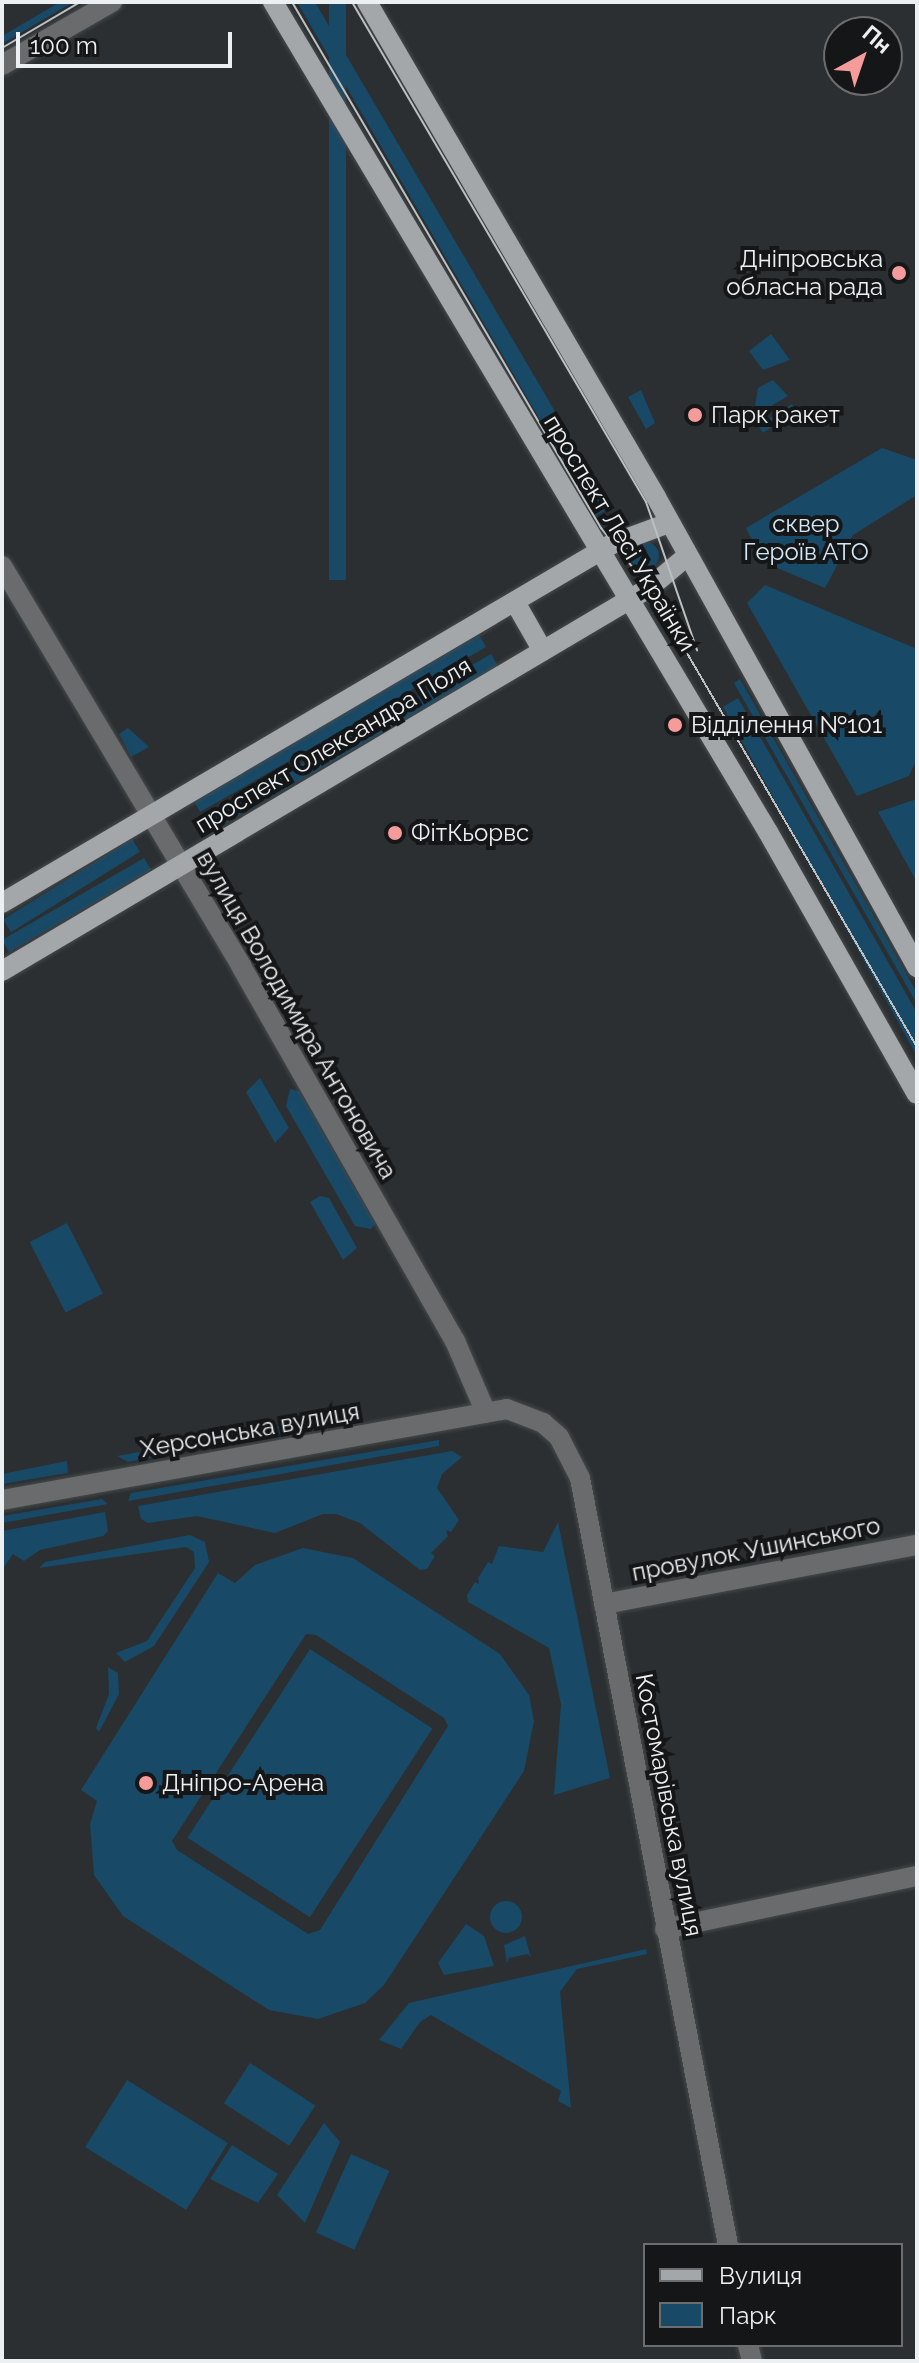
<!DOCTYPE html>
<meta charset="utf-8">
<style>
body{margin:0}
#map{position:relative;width:919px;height:2363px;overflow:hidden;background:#2b2f31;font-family:Raleway,sans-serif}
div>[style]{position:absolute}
.green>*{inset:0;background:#184966;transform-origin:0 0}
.round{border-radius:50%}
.roads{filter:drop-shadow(0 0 2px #464a4c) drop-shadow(0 0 2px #464a4c)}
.tertiary>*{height:20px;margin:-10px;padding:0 10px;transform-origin:10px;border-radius:10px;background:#696b6c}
.primary>*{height:20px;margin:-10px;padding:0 10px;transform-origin:10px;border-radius:10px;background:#a3a7aa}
.tram>*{height:2px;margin:-1px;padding:0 1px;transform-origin:1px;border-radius:1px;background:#bdc0c2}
.dots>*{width:22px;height:22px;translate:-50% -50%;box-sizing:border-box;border:4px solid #151618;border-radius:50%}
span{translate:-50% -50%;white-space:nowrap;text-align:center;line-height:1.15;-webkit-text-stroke:8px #151618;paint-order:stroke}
.poi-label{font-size:24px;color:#edf0f2}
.right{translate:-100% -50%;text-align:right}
.left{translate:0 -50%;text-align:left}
.park-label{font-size:24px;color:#d2e7f6}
.street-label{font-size:24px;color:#edf0f2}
.frame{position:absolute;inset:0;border:4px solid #edf0f2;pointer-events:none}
.legend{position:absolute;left:643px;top:2243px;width:260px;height:104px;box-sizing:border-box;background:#151618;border:2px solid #6b6d6f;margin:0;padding:10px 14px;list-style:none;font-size:24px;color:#edf0f2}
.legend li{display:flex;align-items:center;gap:16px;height:40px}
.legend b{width:40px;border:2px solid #6b6d6f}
.north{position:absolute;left:823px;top:16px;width:80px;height:80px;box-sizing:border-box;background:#151618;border:2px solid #6b6d6f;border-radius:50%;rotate:40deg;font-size:22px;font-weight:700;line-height:32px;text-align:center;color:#edf0f2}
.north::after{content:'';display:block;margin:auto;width:28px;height:36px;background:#f59b99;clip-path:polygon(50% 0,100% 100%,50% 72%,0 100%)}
.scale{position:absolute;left:16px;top:32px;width:216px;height:36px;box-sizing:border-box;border:4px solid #edf0f2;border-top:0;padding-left:10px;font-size:24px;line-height:28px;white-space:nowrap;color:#edf0f2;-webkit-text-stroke:6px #151618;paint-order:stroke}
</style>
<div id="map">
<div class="green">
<i style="clip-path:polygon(60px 2px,73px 2px,2px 44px,2px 36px)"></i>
<i style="clip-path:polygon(297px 2px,315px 2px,570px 437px,610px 508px,596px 516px)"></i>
<i style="left:329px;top:2px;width:17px;height:578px"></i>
<i style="clip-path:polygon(771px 334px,790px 360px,763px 370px,749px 351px)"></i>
<i style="clip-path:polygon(773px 380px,788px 396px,753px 417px,758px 388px)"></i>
<i style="clip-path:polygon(641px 390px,655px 423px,646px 429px,628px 397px)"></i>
<i style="left:792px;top:404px;width:9px;height:40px;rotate:58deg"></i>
<i style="clip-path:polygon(882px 448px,917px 460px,917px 495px,853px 535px,825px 588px,763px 562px,746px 528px)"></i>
<i class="round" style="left:631px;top:542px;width:28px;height:28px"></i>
<i style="clip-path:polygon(765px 585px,917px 649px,917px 758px,909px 776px,857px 796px,747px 603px)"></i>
<i style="left:479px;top:635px;width:14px;height:330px;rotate:60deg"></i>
<i style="left:491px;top:654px;width:14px;height:330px;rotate:60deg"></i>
<i style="clip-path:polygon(740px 679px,917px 993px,917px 1004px,734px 683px)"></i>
<i style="clip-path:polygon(738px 698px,917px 1013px,917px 1056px,723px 707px)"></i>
<i style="clip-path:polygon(128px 728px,149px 747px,131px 757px,119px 734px)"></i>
<i style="clip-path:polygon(917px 799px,917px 882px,878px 812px)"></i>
<i style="left:132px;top:839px;width:15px;height:152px;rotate:58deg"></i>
<i style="left:144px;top:858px;width:14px;height:164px;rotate:60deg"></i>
<i style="clip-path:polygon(260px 1078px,289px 1128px,275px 1143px,246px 1092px)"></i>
<i style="clip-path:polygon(290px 1089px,299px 1091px,375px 1224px,371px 1229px,355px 1226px,286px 1106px)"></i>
<i style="clip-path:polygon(320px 1196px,329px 1198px,357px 1248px,343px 1260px,310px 1202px)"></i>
<i style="left:67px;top:1223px;width:79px;height:42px;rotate:63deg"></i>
<i style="clip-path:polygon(293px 1424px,285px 1433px,128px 1462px,117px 1456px)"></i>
<i style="clip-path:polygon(439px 1440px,439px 1446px,128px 1501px,131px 1493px)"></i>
<i style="clip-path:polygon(452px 1451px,462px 1457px,442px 1474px,437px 1488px,459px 1520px,451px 1532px,446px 1530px,448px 1536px,431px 1553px,435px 1556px,427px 1569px,420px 1570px,360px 1523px,336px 1514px,323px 1514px,275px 1533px,197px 1516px,148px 1523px,141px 1519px,138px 1506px)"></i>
<i style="clip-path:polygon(67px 1461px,68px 1473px,2px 1484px,2px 1474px)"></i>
<i style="clip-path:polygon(102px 1499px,108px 1504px,2px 1523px,2px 1516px)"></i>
<i style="clip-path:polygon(105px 1512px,108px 1531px,103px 1536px,40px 1550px,24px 1561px,13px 1554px,2px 1570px,2px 1531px)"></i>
<i style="clip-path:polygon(558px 1522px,610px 1778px,554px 1795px,561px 1704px,549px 1648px,468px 1602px,467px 1595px,475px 1582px,479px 1584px,478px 1578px,488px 1562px,492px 1564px,499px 1546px,543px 1552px)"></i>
<i style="clip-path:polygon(190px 1535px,205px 1542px,209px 1562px,154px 1646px,125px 1662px,116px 1653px,147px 1641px,195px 1568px,194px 1552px,186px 1547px,39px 1568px,45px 1562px)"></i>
<i style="clip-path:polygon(evenodd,303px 1548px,353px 1558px,500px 1654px,529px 1695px,534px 1721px,524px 1771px,384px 1985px,365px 2003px,318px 2019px,269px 2010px,123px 1916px,94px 1875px,90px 1824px,97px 1801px,81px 1790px,218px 1573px,235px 1583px,255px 1565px,303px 1548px,306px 1634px,316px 1635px,444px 1718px,448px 1726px,320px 1930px,308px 1934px,177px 1850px,172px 1841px,306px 1634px)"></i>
<i style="left:310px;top:1649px;width:146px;height:225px;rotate:33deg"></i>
<i style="clip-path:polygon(108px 1667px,118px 1673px,119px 1694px,99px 1732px,96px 1728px,109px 1694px)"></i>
<i class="round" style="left:490px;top:1901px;width:32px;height:32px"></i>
<i style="clip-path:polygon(466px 1924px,484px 1936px,494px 1966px,444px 1975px,438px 1963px)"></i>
<i style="clip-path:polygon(525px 1936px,531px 1958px,528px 1954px,509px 1958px,507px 1963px,504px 1945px)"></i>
<i style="clip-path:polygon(646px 1949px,647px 1954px,577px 1969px,560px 1992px,571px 2108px,558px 2101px,561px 2091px,431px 2015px,420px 2022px,401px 2049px,379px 2040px,409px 2003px)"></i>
<i style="left:250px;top:2063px;width:78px;height:48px;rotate:33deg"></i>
<i style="left:127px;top:2080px;width:119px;height:79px;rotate:32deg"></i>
<i style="clip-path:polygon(324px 2123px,340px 2142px,305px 2223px,277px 2195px)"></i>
<i style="clip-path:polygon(232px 2145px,278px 2174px,258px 2203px,210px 2179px)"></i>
<i style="left:351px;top:2154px;width:42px;height:86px;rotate:24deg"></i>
</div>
<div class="roads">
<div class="tertiary">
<i style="left:2px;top:65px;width:127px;rotate:-29.8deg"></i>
<i style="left:2px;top:566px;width:466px;rotate:59.1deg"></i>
<i style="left:241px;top:966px;width:432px;rotate:60.3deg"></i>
<i style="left:455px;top:1341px;width:78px;rotate:66.7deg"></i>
<i style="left:2px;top:1500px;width:513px;rotate:-10.21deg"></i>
<i style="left:507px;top:1409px;width:39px;rotate:21deg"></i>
<i style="left:543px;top:1423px;width:21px;rotate:41deg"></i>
<i style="left:559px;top:1437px;width:46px;rotate:62.9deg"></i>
<i style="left:580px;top:1478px;width:781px;rotate:79.08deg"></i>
<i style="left:604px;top:1604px;width:319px;rotate:-10.7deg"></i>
<i style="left:665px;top:1929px;width:258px;rotate:-11.9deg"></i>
<i style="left:748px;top:2345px;width:16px;rotate:76deg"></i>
</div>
<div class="primary">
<i style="left:273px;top:2px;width:966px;rotate:59.19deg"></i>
<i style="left:768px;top:832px;width:301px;rotate:60.4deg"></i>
<i style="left:367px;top:2px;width:573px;rotate:59.72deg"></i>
<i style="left:656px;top:497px;width:538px;rotate:60.96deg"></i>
<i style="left:515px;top:602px;width:56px;rotate:60.3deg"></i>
<i style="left:2px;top:903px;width:708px;rotate:-30.48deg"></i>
<i style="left:612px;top:544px;width:61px;rotate:-20.2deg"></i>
<i style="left:2px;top:971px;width:752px;rotate:-30.62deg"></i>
<i style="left:649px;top:588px;width:48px;rotate:-40deg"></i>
</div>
</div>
<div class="tram">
<i style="left:292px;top:2px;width:610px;rotate:59.57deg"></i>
<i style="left:601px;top:528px;width:77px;rotate:51.3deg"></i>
<i style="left:649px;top:588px;width:532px;rotate:59.72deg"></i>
<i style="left:352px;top:2px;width:580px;rotate:59.54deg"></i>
<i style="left:646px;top:502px;width:157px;rotate:71deg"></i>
<i style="left:2px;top:48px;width:91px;rotate:-30.5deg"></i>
</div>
<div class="dots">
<i style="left:899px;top:273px;background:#f59b99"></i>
<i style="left:695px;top:415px;background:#f59b99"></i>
<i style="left:675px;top:725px;background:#f59b99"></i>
<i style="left:395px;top:833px;background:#f59b99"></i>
<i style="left:146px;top:1783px;background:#f59b99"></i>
</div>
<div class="poi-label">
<span class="right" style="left:883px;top:273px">Дніпровська<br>обласна рада</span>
<span class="left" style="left:711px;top:415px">Парк ракет</span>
<span class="left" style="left:691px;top:725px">Відділення №101</span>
<span class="left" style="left:411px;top:833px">ФiтКьорвс</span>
<span class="left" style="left:162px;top:1783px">Дніпро-Арена</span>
</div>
<div class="park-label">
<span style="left:806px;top:538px">сквер<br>Героїв АТО</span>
</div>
<div class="street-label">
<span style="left:620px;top:533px;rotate:59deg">проспект Лесі Українки</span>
<span style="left:333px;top:745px;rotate:-31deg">проспект Олександра Поля</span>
<span style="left:297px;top:1015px;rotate:60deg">вулиця Володимира Антоновича</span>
<span style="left:250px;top:1430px;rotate:-10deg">Херсонська вулиця</span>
<span style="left:756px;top:1549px;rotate:-11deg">провулок Ушинського</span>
<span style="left:669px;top:1805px;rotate:79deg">Костомарівська вулиця</span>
</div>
<div class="frame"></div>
<ul class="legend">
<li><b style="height:10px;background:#a3a7aa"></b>Вулиця</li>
<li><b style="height:22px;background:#184966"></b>Парк</li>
</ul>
<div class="north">Пн</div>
<div class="scale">100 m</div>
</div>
